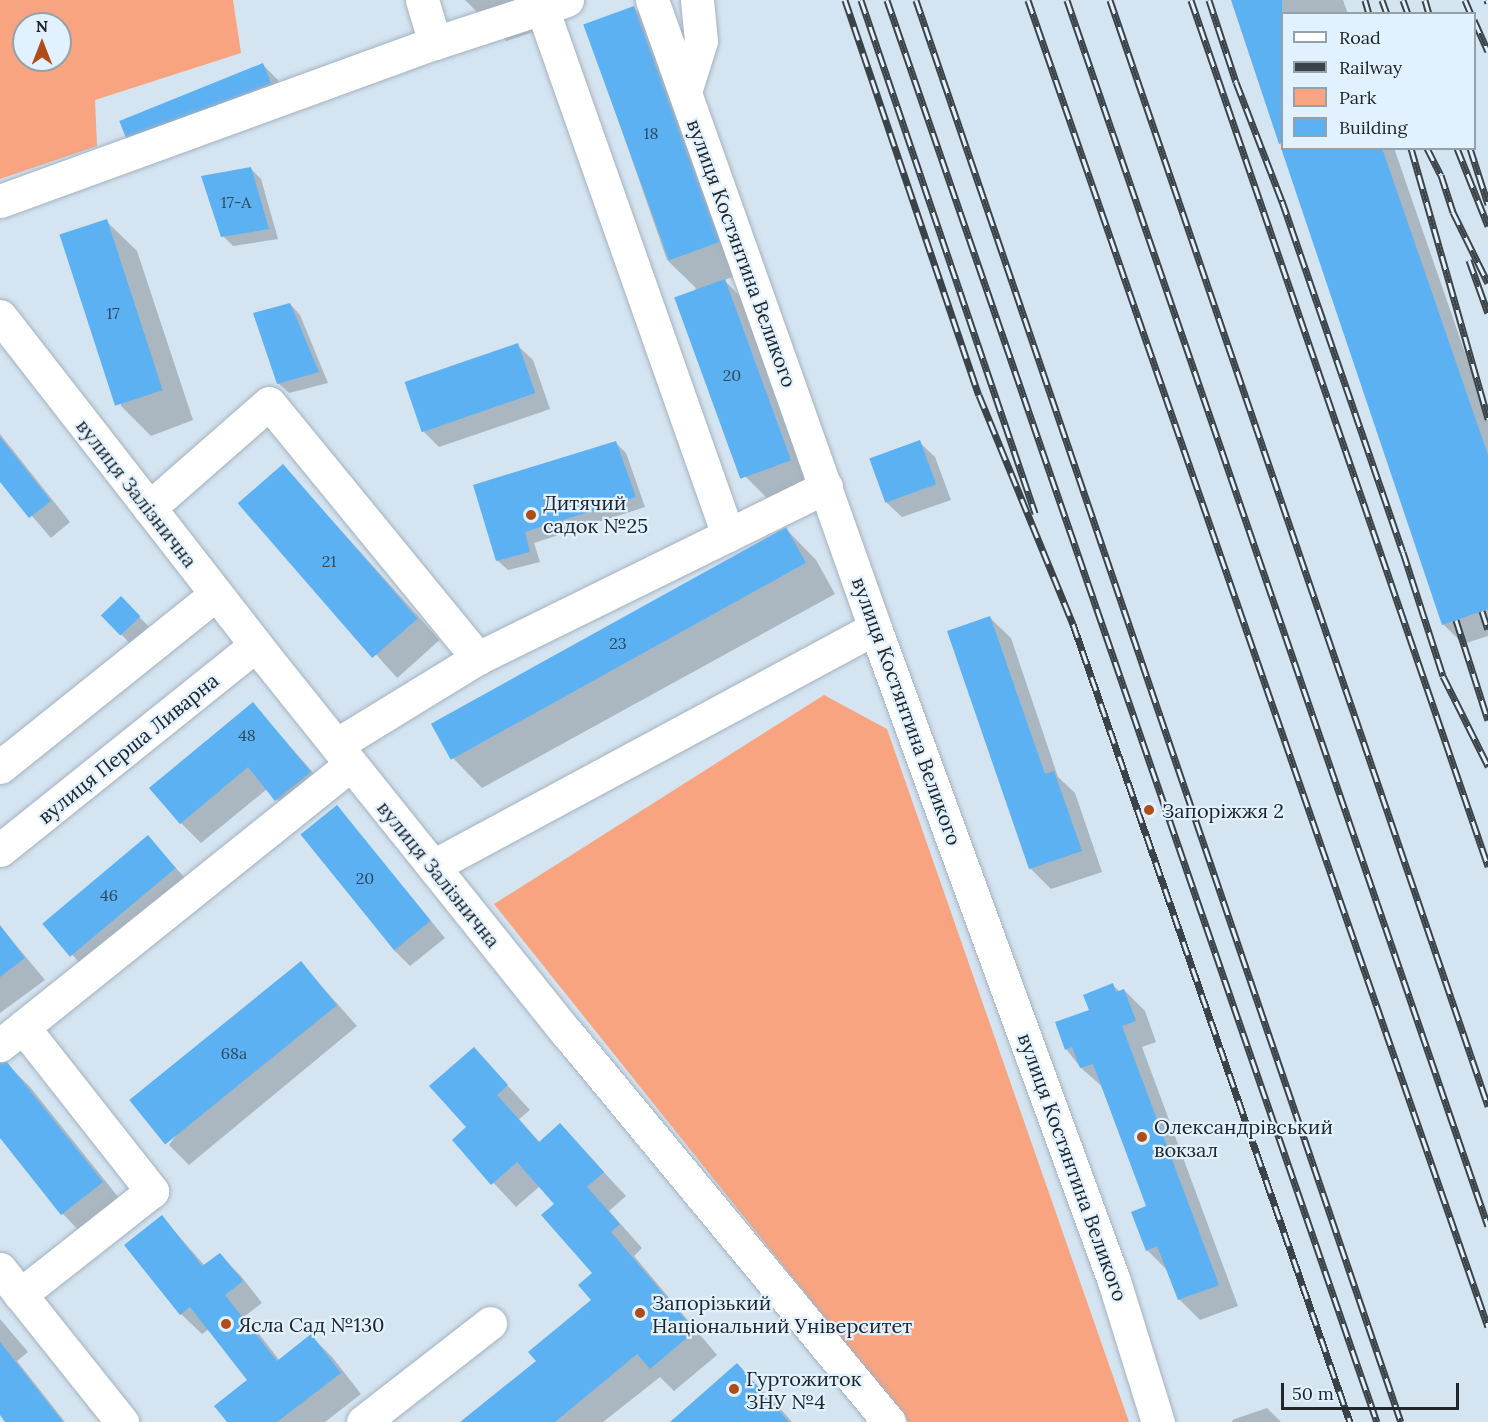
<!DOCTYPE html>
<meta charset="utf-8">
<style>
body{margin:0}
#map{position:relative;width:1488px;height:1422px;overflow:hidden;background:#d5e4f1;font-family:Lora,serif}
div>[style]{position:absolute}
.green>*{inset:0;background:#f8a480}
.shadow>*{inset:0;background:#0003;transform-origin:0 0}
.building>*{inset:0;background:#5cb1f3;transform-origin:0 0}
.roads{filter:drop-shadow(0 0 2px #a3b2bf) drop-shadow(0 0 2px #a3b2bf)}
.minor>*{height:33px;margin:-16.5px;padding:0 16.5px;transform-origin:16.5px;border-radius:16.5px;background:#fff}
.rail>*{height:7px;margin-top:-3.5px;transform-origin:0;background:repeating-linear-gradient(90deg,#e2f1ff 0 14px,#3b4348 0 28px);box-sizing:border-box;border-block:2px solid #3b4348}
.dots>*{width:16px;height:16px;translate:-50% -50%;box-sizing:border-box;border:3px solid #e2f1ff;border-radius:50%}
span{translate:-50% -50%;white-space:nowrap;text-align:center;line-height:1.15;-webkit-text-stroke:4.5px #e2f1ff;paint-order:stroke}
.number-label{font-size:16px;color:#2f495c}
.number-label span{-webkit-text-stroke-width:0}
.street-label{font-size:20px;color:#20262a}
.poi-label{font-size:20px;color:#20262a}
.left{translate:0 -50%;text-align:left}
.legend{position:absolute;left:1281px;top:12px;width:195px;height:138px;box-sizing:border-box;background:#e2f1ff;border:2px solid #94a0aa;margin:0;padding:8px 10px;list-style:none;font-size:18px;color:#20262a}
.legend li{display:flex;align-items:center;gap:12px;height:30px}
.legend b{width:30px;border:2px solid #94a0aa}
.north{position:absolute;left:12px;top:12px;width:60px;height:60px;box-sizing:border-box;background:#e2f1ff;border:2px solid #94a0aa;border-radius:50%;rotate:0deg;font-size:16px;font-weight:700;line-height:24px;text-align:center;color:#20262a}
.north::after{content:'';display:block;margin:auto;width:21px;height:27px;background:#b04c19;clip-path:polygon(50% 0,100% 100%,50% 72%,0 100%)}
.scale{position:absolute;left:1281px;top:1383px;width:178px;height:27px;box-sizing:border-box;border:3px solid #20262a;border-top:0;padding-left:8px;font-size:18px;line-height:21px;white-space:nowrap;color:#20262a;-webkit-text-stroke:4px #e2f1ff;paint-order:stroke}
</style>
<div id="map">
<div class="green">
<i style="clip-path:polygon(evenodd,0 0,233px 0,241px 53px,95px 100px,97px 146px,0 179px,0 0,24px 24px,60px 24px,60px 60px,24px 60px,24px 24px)"></i>
<i style="clip-path:polygon(824px 695px,887px 729px,1129px 1422px,908px 1422px,494px 904px)"></i>
</div>
<div class="shadow">
<i style="clip-path:polygon(465px 0,552px 0,560px 23px,506px 41px)"></i>
<i style="clip-path:polygon(1232px 0,1343px 0,1348px 14px,1282px 14px,1282px 148px,1394px 148px,1488px 419px,1488px 636px,1463px 644px,1443px 624px)"></i>
<i style="clip-path:polygon(634px 8px,664px 38px,747px 272px,724px 280px,755px 311px,820px 490px,771px 502px,741px 472px,695px 287px,667px 260px,585px 25px)"></i>
<i style="clip-path:polygon(263px 65px,278px 80px,285px 98px,141px 151px,125px 135px)"></i>
<i style="clip-path:polygon(251px 169px,261px 179px,278px 239px,233px 246px,223px 236px)"></i>
<i style="clip-path:polygon(106px 221px,137px 251px,193px 420px,151px 436px,121px 406px)"></i>
<i style="clip-path:polygon(290px 304px,300px 315px,328px 383px,289px 393px,278px 383px)"></i>
<i style="clip-path:polygon(517px 345px,533px 360px,550px 409px,439px 447px,424px 432px)"></i>
<i style="clip-path:polygon(0 434px,70px 522px,51px 538px,0 479px)"></i>
<i style="clip-path:polygon(919px 442px,935px 457px,951px 500px,902px 517px,886px 502px)"></i>
<i style="clip-path:polygon(616px 443px,626px 453px,645px 507px,534px 543px,540px 562px,508px 570px,497px 560px,475px 486px)"></i>
<i style="left:283px;top:466px;width:234px;height:57px;rotate:48deg"></i>
<i style="clip-path:polygon(786px 529px,816px 560px,835px 594px,482px 788px,452px 757px)"></i>
<i style="left:121px;top:598px;width:40px;height:25px;rotate:46deg"></i>
<i style="clip-path:polygon(990px 618px,1011px 638px,1058px 777px,1075px 793px,1102px 872px,1051px 889px,1030px 868px)"></i>
<i style="clip-path:polygon(253px 704px,331px 793px,297px 820px,267px 789px,201px 843px,181px 823px)"></i>
<i style="clip-path:polygon(337px 807px,445px 938px,410px 966px,394px 950px,302px 835px)"></i>
<i style="left:148px;top:837px;width:63px;height:135px;rotate:48deg"></i>
<i style="clip-path:polygon(0 926px,45px 980px,0 1013px)"></i>
<i style="clip-path:polygon(301px 963px,357px 1026px,189px 1165px,169px 1145px)"></i>
<i style="clip-path:polygon(1113px 985px,1120px 992px,1124px 990px,1145px 1011px,1156px 1042px,1142px 1047px,1238px 1306px,1200px 1320px,1179px 1299px,1168px 1271px,1147px 1250px,1148px 1207px,1104px 1088px,1081px 1068px,1066px 1049px,1091px 1011px)"></i>
<i style="clip-path:polygon(474px 1049px,530px 1110px,519px 1119px,540px 1143px,560px 1125px,626px 1196px,609px 1211px,642px 1248px,634px 1256px,717px 1355px,674px 1391px,660px 1377px,603px 1422px,462px 1422px,538px 1361px,593px 1300px,595px 1274px,556px 1204px,540px 1186px,516px 1207px,454px 1140px,468px 1128px)"></i>
<i style="clip-path:polygon(9px 1066px,30px 1087px,123px 1203px,83px 1235px,63px 1214px,0 1136px,0 1073px)"></i>
<i style="clip-path:polygon(162px 1217px,205px 1266px,220px 1255px,240px 1275px,262px 1303px,245px 1316px,280px 1361px,311px 1336px,332px 1357px,361px 1394px,325px 1422px,229px 1422px,249px 1381px,209px 1329px,202px 1334px,181px 1314px)"></i>
<i style="clip-path:polygon(0 1319px,28px 1352px,17px 1361px,65px 1422px,7px 1422px,0 1413px)"></i>
<i style="clip-path:polygon(737px 1365px,779px 1407px,792px 1422px,688px 1422px)"></i>
<i style="clip-path:polygon(1267px 1408px,1281px 1422px,1233px 1422px,1232px 1420px)"></i>
</div>
<div class="building">
<i style="clip-path:polygon(1231px 0,1282px 0,1282px 143px,1279px 144px)"></i>
<i style="left:634px;top:6px;width:251px;height:54px;rotate:70deg"></i>
<i style="left:263px;top:63px;width:22px;height:155px;rotate:68deg"></i>
<i style="clip-path:polygon(1281px 148px,1382px 148px,1488px 455px,1488px 609px,1442px 625px)"></i>
<i style="clip-path:polygon(251px 167px,269px 229px,221px 237px,201px 176px)"></i>
<i style="left:107px;top:219px;width:180px;height:50px;rotate:72deg"></i>
<i style="left:725px;top:279px;width:193px;height:54px;rotate:70deg"></i>
<i style="clip-path:polygon(290px 303px,319px 372px,277px 384px,253px 313px)"></i>
<i style="left:518px;top:343px;width:53px;height:120px;rotate:71deg"></i>
<i style="clip-path:polygon(0 437px,51px 501px,29px 518px,0 482px)"></i>
<i style="left:920px;top:440px;width:47px;height:54px;rotate:70deg"></i>
<i style="clip-path:polygon(616px 441px,636px 497px,525px 532px,530px 552px,496px 561px,473px 485px)"></i>
<i style="left:283px;top:464px;width:205px;height:60px;rotate:49deg"></i>
<i style="left:786px;top:527px;width:41px;height:406px;rotate:61deg"></i>
<i style="left:121px;top:596px;width:28px;height:28px;rotate:46deg"></i>
<i style="clip-path:polygon(990px 616px,1045px 774px,1054px 771px,1082px 851px,1029px 869px,947px 631px)"></i>
<i style="clip-path:polygon(253px 702px,311px 772px,275px 801px,248px 767px,180px 824px,149px 788px)"></i>
<i style="left:337px;top:805px;width:149px;height:47px;rotate:51deg"></i>
<i style="left:148px;top:835px;width:43px;height:138px;rotate:50deg"></i>
<i style="clip-path:polygon(0 925px,25px 958px,0 977px)"></i>
<i style="left:301px;top:961px;width:57px;height:221px;rotate:51deg"></i>
<i style="clip-path:polygon(1113px 983px,1116px 992px,1124px 989px,1136px 1021px,1122px 1026px,1219px 1285px,1178px 1300px,1157px 1246px,1146px 1251px,1131px 1212px,1146px 1206px,1093px 1064px,1080px 1068px,1072px 1047px,1065px 1050px,1055px 1022px,1089px 1010px,1083px 995px)"></i>
<i style="clip-path:polygon(474px 1047px,508px 1085px,497px 1095px,539px 1142px,560px 1123px,604px 1172px,587px 1187px,620px 1224px,611px 1232px,695px 1331px,650px 1369px,637px 1354px,555px 1422px,460px 1422px,536px 1361px,528px 1352px,591px 1300px,578px 1285px,592px 1273px,541px 1215px,554px 1204px,517px 1162px,491px 1185px,452px 1140px,466px 1127px,429px 1086px)"></i>
<i style="clip-path:polygon(7px 1062px,103px 1182px,61px 1215px,0 1138px,0 1063px)"></i>
<i style="clip-path:polygon(162px 1215px,202px 1266px,220px 1253px,243px 1281px,225px 1295px,277px 1361px,311px 1334px,341px 1373px,277px 1422px,227px 1422px,214px 1406px,247px 1380px,190px 1307px,180px 1315px,124px 1245px)"></i>
<i style="clip-path:polygon(0 1342px,63px 1422px,5px 1422px,0 1415px)"></i>
<i style="clip-path:polygon(737px 1363px,789px 1422px,670px 1422px)"></i>
</div>
<div class="roads">
<div class="minor">
<i style="left:422px;top:0;width:45px;rotate:73.2deg"></i>
<i style="left:435px;top:43px;width:113px;rotate:-18.1deg"></i>
<i style="left:567px;top:0;width:26px;rotate:162deg"></i>
<i style="left:542px;top:8px;width:559px;rotate:70.56deg"></i>
<i style="left:652px;top:0;width:666px;rotate:70.45deg"></i>
<i style="left:875px;top:628px;width:695px;rotate:69.9deg"></i>
<i style="left:1114px;top:1281px;width:148px;rotate:72.7deg"></i>
<i style="left:685px;top:92px;width:53px;rotate:-72.6deg"></i>
<i style="left:701px;top:41px;width:41px;rotate:-95.6deg"></i>
<i style="left:0;top:201px;width:463px;rotate:-20deg"></i>
<i style="left:0;top:316px;width:435px;rotate:52.1deg"></i>
<i style="left:267px;top:659px;width:479px;rotate:51.3deg"></i>
<i style="left:567px;top:1033px;width:505px;rotate:50.38deg"></i>
<i style="left:149px;top:508px;width:159px;rotate:-41.2deg"></i>
<i style="left:269px;top:403px;width:330px;rotate:50.7deg"></i>
<i style="left:336px;top:745px;width:167px;rotate:-31.5deg"></i>
<i style="left:478px;top:658px;width:388px;rotate:-26.2deg"></i>
<i style="left:0;top:767px;width:277px;rotate:-38.7deg"></i>
<i style="left:0;top:850px;width:328px;rotate:-38.7deg"></i>
<i style="left:433px;top:866px;width:502px;rotate:-28.3deg"></i>
<i style="left:23px;top:1027px;width:420px;rotate:-38.7deg"></i>
<i style="left:0;top:1045px;width:29px;rotate:-38deg"></i>
<i style="left:23px;top:1027px;width:209px;rotate:51.8deg"></i>
<i style="left:152px;top:1191px;width:168px;rotate:141.8deg"></i>
<i style="left:0;top:1269px;width:196px;rotate:51.4deg"></i>
<i style="left:363px;top:1422px;width:161px;rotate:-37.9deg"></i>
</div>
</div>
<div class="rail">
<i style="left:845px;top:0;width:417px;rotate:71.3deg"></i>
<i style="left:979px;top:395px;width:248px;rotate:67.7deg"></i>
<i style="left:1073px;top:624px;width:845px;rotate:70.86deg"></i>
<i style="left:861px;top:0;width:542px;rotate:71.26deg"></i>
<i style="left:887px;top:0;width:1504px;rotate:70.99deg"></i>
<i style="left:916px;top:0;width:1502px;rotate:71.17deg"></i>
<i style="left:1028px;top:0;width:1404px;rotate:70.88deg"></i>
<i style="left:1067px;top:0;width:1296px;rotate:71.05deg"></i>
<i style="left:1110px;top:0;width:1169px;rotate:71.13deg"></i>
<i style="left:1191px;top:0;width:916px;rotate:71.07deg"></i>
<i style="left:1209px;top:0;width:86px;rotate:71.8deg"></i>
<i style="left:1236px;top:82px;width:128px;rotate:68.9deg"></i>
<i style="left:1282px;top:201px;width:371px;rotate:71deg"></i>
<i style="left:1403px;top:552px;width:130px;rotate:72.1deg"></i>
<i style="left:1443px;top:676px;width:101px;rotate:63.4deg"></i>
<i style="left:1365px;top:0;width:15px;rotate:74deg"></i>
<i style="left:1382px;top:0;width:15px;rotate:70deg"></i>
<i style="left:1403px;top:0;width:15px;rotate:70deg"></i>
<i style="left:1425px;top:0;width:15px;rotate:74deg"></i>
<i style="left:1465px;top:0;width:15px;rotate:67deg"></i>
<i style="left:1487px;top:0;width:3px;rotate:72deg"></i>
<i style="left:1474px;top:20px;width:34px;rotate:66deg"></i>
<i style="left:1411px;top:148px;width:282px;rotate:74.1deg"></i>
<i style="left:1427px;top:148px;width:30px;rotate:63deg"></i>
<i style="left:1441px;top:175px;width:39px;rotate:72deg"></i>
<i style="left:1453px;top:212px;width:79px;rotate:63.8deg"></i>
<i style="left:1457px;top:148px;width:84px;rotate:68.3deg"></i>
<i style="left:1470px;top:148px;width:59px;rotate:72.2deg"></i>
<i style="left:1469px;top:260px;width:56px;rotate:70.3deg"></i>
<i style="left:1482px;top:611px;width:19px;rotate:72deg"></i>
<i style="left:1456px;top:620px;width:105px;rotate:72.3deg"></i>
</div>
<div class="dots">
<i style="left:531px;top:515px;background:#b04c19"></i>
<i style="left:1149px;top:810px;background:#b04c19"></i>
<i style="left:1142px;top:1137px;background:#b04c19"></i>
<i style="left:640px;top:1313px;background:#b04c19"></i>
<i style="left:226px;top:1324px;background:#b04c19"></i>
<i style="left:734px;top:1389px;background:#b04c19"></i>
</div>
<div class="number-label">
<span style="left:651px;top:133px">18</span>
<span style="left:236px;top:202px">17-А</span>
<span style="left:113px;top:313px">17</span>
<span style="left:732px;top:375px">20</span>
<span style="left:329px;top:561px">21</span>
<span style="left:618px;top:643px">23</span>
<span style="left:247px;top:735px">48</span>
<span style="left:365px;top:878px">20</span>
<span style="left:109px;top:895px">46</span>
<span style="left:234px;top:1053px">68а</span>
</div>
<div class="street-label">
<span style="left:742px;top:253px;rotate:70deg">вулиця Костянтина Великого</span>
<span style="left:137px;top:493px;rotate:52deg">вулиця Залізнична</span>
<span style="left:907px;top:711px;rotate:70deg">вулиця Костянтина Великого</span>
<span style="left:128px;top:748px;rotate:-39deg">вулиця Перша Ливарна</span>
<span style="left:439px;top:874px;rotate:51deg">вулиця Залізнична</span>
<span style="left:1073px;top:1167px;rotate:70deg">вулиця Костянтина Великого</span>
</div>
<div class="poi-label">
<span class="left" style="left:543px;top:514px">Дитячий<br>садок №25</span>
<span class="left" style="left:1162px;top:810px">Запоріжжя 2</span>
<span class="left" style="left:1154px;top:1138px">Олександрівський<br>вокзал</span>
<span class="left" style="left:652px;top:1314px">Запорізький<br>Національний Університет</span>
<span class="left" style="left:238px;top:1324px">Ясла Сад №130</span>
<span class="left" style="left:746px;top:1390px">Гуртожиток<br>ЗНУ №4</span>
</div>
<ul class="legend">
<li><b style="height:8px;background:#fff"></b>Road</li>
<li><b style="height:8px;background:#3b4348"></b>Railway</li>
<li><b style="height:16px;background:#f8a480"></b>Park</li>
<li><b style="height:16px;background:#5cb1f3"></b>Building</li>
</ul>
<div class="north">N</div>
<div class="scale">50 m</div>
</div>
